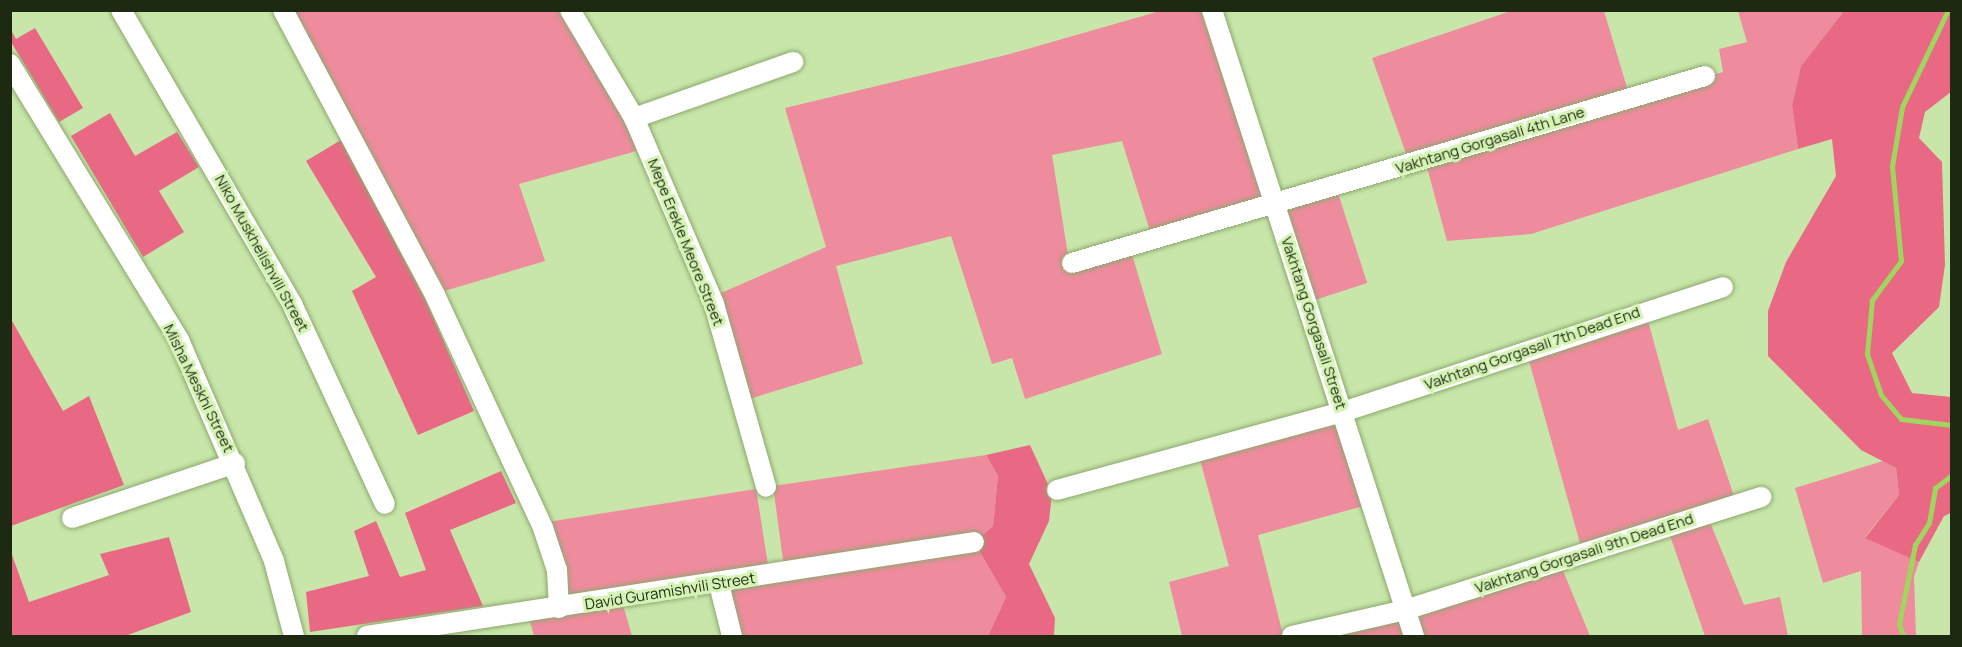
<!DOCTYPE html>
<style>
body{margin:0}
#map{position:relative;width:1962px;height:647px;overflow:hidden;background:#c8e6a9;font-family:Manrope,sans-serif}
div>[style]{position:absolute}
.green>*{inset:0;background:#ee8b9d;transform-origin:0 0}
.forest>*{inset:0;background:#e96984}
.stream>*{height:5px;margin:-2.5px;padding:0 2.5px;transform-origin:2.5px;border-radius:2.5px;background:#a1d65e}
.roads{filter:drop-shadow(0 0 2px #8ca86d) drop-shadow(0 0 2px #8ca86d)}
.minor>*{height:20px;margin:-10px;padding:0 10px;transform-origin:10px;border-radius:10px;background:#fff}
span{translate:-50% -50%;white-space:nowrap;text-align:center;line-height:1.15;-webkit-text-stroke:6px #d5f3b5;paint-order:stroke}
.street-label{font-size:15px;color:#1e2911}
.frame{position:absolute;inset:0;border:12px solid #1e2911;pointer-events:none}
</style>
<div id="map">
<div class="green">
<i style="clip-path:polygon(287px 11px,561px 11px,640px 150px,519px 184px,545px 261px,441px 292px)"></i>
<i style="clip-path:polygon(1160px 11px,1201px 11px,1265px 201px,1151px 234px,1122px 141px,1052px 155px,1070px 267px,1131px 251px,1162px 354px,1025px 399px,1012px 358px,992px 364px,951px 236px,836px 266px,863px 364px,749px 399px,714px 296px,826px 247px,785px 108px,1006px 55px)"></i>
<i style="clip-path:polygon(1511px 11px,1604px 11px,1628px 91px,1408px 159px,1372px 58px)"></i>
<i style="clip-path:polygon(1738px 11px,1844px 11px,1801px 66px,1792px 105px,1798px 149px,1531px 234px,1447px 241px,1425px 160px,1723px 72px,1719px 49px,1747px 42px)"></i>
<i style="left:1336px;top:187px;width:101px;height:64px;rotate:72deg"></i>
<i style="clip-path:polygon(1645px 310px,1678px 430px,1708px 419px,1737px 505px,1707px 515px,1744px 605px,1780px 597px,1788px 636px,1705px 636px,1667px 527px,1583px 554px,1526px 350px)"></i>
<i style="clip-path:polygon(1339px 418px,1367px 505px,1258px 535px,1283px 635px,1182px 636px,1169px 582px,1229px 566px,1199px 456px)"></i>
<i style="clip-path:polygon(986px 455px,998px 476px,993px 526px,981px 536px,784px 567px,773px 486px)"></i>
<i style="clip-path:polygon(1883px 461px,1896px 468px,1899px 495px,1865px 537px,1919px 562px,1914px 577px,1916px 636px,1862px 636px,1861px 571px,1823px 583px,1795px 488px)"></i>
<i style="left:756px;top:489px;width:79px;height:211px;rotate:81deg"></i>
<i style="clip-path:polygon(978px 549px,1006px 597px,988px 636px,737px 636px,726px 591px)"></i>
<i style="clip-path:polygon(1559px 561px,1590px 636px,1414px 636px,1405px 610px)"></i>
<i style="clip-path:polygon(623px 605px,632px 636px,534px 636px,529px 618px)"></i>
<i style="clip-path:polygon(1403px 616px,1409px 636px,1313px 636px)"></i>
</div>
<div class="forest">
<i style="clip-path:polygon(1844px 11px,1951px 11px,1951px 92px,1925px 112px,1919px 138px,1942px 162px,1945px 265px,1939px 307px,1892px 353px,1912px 393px,1951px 397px,1951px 513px,1944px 516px,1919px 562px,1865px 538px,1899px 495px,1896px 468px,1861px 450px,1768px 356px,1768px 311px,1786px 262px,1836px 176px,1832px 139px,1798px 149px,1792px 105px,1801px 66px)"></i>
<i style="clip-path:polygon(35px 28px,83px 108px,59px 122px,11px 42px,11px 30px,16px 39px)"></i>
<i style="clip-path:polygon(110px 113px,135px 156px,177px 132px,199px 167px,159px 191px,184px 232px,143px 257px,71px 136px)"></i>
<i style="clip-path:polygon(341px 140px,426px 301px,474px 411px,418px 435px,352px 291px,376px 277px,306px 161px)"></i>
<i style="clip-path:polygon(11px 319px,63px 411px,89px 396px,124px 485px,11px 526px)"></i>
<i style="clip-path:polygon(1030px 445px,1052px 493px,1049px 521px,1029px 564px,1055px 618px,1054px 636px,988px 636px,1006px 597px,974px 542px,993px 526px,998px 476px,986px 455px)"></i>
<i style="clip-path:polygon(501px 471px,516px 503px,450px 530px,483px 606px,310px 632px,306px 592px,369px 576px,354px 531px,376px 521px,400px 577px,426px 570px,405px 513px)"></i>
<i style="clip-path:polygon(169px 537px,191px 612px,125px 636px,11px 636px,11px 552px,29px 602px,109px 575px,100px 554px)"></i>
</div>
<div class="stream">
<i style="left:1948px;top:10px;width:107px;rotate:115.4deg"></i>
<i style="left:1902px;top:107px;width:60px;rotate:99.6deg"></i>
<i style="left:1892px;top:166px;width:95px;rotate:84.6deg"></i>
<i style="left:1901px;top:261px;width:49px;rotate:126.6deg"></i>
<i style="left:1872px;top:300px;width:54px;rotate:95.3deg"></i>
<i style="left:1867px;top:354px;width:43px;rotate:71.1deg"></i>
<i style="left:1881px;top:395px;width:31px;rotate:50deg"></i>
<i style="left:1901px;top:419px;width:51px;rotate:6.7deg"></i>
<i style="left:1903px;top:636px;width:13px;rotate:-108deg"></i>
<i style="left:1899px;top:624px;width:81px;rotate:-78.6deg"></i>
<i style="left:1915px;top:545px;width:26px;rotate:-58deg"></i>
<i style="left:1929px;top:523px;width:36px;rotate:-80deg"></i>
<i style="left:1935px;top:488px;width:21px;rotate:-37deg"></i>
</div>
<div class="roads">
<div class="minor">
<i style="left:121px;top:10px;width:342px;rotate:59.8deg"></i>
<i style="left:293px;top:306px;width:218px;rotate:65.1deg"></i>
<i style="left:283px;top:10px;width:323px;rotate:61.9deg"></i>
<i style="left:435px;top:295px;width:257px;rotate:65.1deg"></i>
<i style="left:543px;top:528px;width:44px;rotate:71.6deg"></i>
<i style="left:557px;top:570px;width:38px;rotate:87deg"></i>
<i style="left:570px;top:10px;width:126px;rotate:59.3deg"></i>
<i style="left:634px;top:118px;width:202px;rotate:66.7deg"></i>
<i style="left:714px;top:304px;width:190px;rotate:74.1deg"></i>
<i style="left:1212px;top:10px;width:658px;rotate:72.12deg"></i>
<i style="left:10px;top:64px;width:324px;rotate:58.5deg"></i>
<i style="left:179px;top:340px;width:241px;rotate:66.7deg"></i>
<i style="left:274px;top:561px;width:78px;rotate:75.1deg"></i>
<i style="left:634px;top:118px;width:169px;rotate:-19.4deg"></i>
<i style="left:1072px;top:263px;width:660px;rotate:-16.46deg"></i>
<i style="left:1057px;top:490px;width:296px;rotate:-15.3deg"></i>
<i style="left:1343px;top:412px;width:400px;rotate:-18.2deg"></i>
<i style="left:72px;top:518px;width:172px;rotate:-18.6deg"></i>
<i style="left:719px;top:584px;width:54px;rotate:76deg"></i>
<i style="left:367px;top:636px;width:614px;rotate:-8.8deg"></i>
<i style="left:1292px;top:636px;width:116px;rotate:-13deg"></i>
<i style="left:1405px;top:610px;width:374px;rotate:-17.6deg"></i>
</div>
</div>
<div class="street-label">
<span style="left:1490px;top:140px;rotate:-17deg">Vakhtang Gorgasali 4th Lane</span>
<span style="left:686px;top:242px;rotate:68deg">Mepe Erekle Meore Street</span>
<span style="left:262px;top:253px;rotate:61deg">Niko Muskhelishvili Street</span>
<span style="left:1314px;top:323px;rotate:72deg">Vakhtang Gorgasali Street</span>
<span style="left:1532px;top:348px;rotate:-19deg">Vakhtang Gorgasali 7th Dead End</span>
<span style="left:199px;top:388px;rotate:64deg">Misha Meskhi Street</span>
<span style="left:1584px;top:553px;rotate:-18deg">Vakhtang Gorgasali 9th Dead End</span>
<span style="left:670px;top:591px;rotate:-9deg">David Guramishvili Street</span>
</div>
<div class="frame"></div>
</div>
